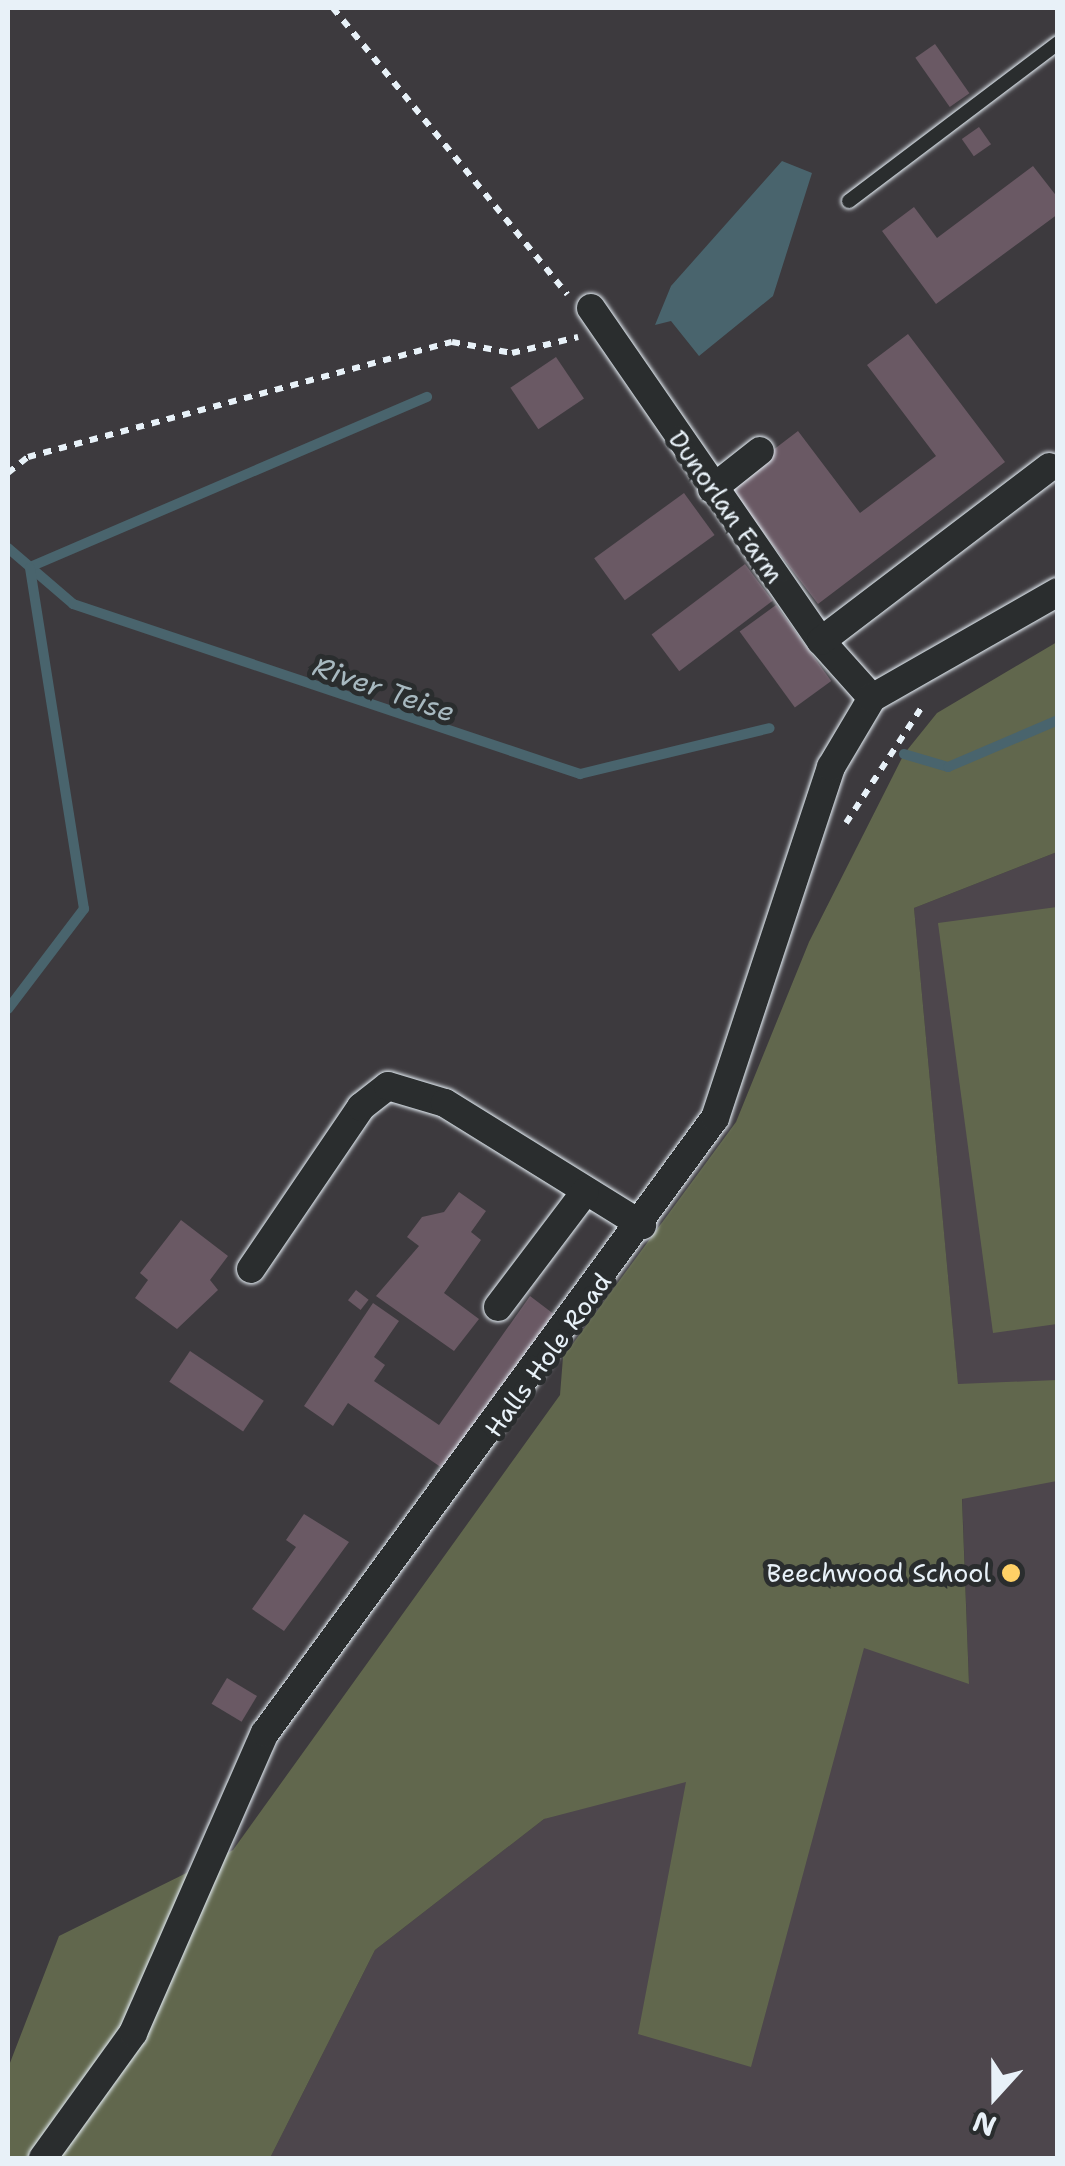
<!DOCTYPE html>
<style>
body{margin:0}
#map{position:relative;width:1065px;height:2166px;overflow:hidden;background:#3d3a3e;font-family:"Shantell Sans",sans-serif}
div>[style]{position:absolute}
.built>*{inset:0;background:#4d464c}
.green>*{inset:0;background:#61674d}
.water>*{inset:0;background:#49646d}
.stream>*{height:10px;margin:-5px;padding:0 5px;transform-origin:5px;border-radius:5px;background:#49646d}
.building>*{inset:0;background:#6a5964;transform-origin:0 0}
.path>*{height:6px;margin-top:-3px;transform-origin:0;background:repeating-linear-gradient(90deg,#e8f1f8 0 8px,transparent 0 16px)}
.roads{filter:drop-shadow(0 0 2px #e8f1f8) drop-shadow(0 0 2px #e8f1f8)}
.service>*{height:14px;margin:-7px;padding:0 7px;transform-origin:7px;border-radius:7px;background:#2a2d2e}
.minor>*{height:28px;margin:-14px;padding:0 14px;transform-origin:14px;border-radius:14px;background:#2a2d2e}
.dots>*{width:28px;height:28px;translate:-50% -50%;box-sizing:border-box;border:5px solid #2a2d2e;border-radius:50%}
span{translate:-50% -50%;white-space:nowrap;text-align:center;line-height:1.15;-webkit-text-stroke:10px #2a2d2e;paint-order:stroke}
.street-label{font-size:25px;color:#e8f1f8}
.poi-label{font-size:25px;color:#e8f1f8}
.right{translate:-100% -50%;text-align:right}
.water-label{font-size:28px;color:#a8b9c0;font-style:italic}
.frame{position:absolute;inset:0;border:10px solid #e8f1f8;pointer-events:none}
.north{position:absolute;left:945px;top:2046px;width:100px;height:100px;-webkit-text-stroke:8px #2a2d2e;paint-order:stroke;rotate:201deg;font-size:28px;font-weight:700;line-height:40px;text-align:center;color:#e8f1f8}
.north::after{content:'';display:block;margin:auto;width:35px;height:45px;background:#e8f1f8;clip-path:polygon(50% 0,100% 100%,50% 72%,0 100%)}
</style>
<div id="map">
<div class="built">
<i style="clip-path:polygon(1057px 852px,1057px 2158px,270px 2158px,375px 1950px,544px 1819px,864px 1647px,969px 1683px,958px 1385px,914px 908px)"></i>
</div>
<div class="green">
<i style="clip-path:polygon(1057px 642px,1057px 852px,914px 908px,958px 1384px,1057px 1380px,1057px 1481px,962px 1499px,969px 1684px,864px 1648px,751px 2067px,638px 2034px,686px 1782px,544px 1819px,375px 1950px,270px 2158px,8px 2158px,8px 2068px,59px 1936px,233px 1850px,560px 1395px,563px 1357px,736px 1122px,809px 942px,904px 754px,937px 713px)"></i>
<i style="clip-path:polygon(1057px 907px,1057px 1324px,993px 1333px,938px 923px)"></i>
</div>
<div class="water">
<i style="clip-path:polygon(782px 161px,812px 173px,773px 296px,699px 356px,671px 321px,655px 325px,671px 286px)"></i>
</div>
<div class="stream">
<i style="left:8px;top:548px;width:86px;rotate:40.7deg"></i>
<i style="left:73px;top:604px;width:535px;rotate:18.54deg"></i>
<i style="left:580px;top:774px;width:195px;rotate:-13.6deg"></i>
<i style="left:30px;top:567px;width:432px;rotate:-23.2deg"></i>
<i style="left:904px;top:754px;width:46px;rotate:16.5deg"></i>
<i style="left:948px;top:767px;width:120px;rotate:-23.1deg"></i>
<i style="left:8px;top:1009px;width:126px;rotate:-52.8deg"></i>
<i style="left:84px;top:909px;width:345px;rotate:-99deg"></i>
</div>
<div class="building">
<i style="left:935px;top:44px;width:60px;height:24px;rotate:55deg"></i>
<i style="left:979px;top:127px;width:21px;height:21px;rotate:55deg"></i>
<i style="clip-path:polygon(1033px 166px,1058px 198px,1058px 214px,936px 304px,882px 231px,914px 207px,937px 238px)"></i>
<i style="clip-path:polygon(908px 334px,1005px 462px,818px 604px,727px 485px,798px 431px,860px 513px,936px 456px,867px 365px)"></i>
<i style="left:556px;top:357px;width:50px;height:55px;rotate:56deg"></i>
<i style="left:684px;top:493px;width:52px;height:111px;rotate:54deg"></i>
<i style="left:745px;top:564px;width:46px;height:117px;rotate:53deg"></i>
<i style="left:776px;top:605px;width:94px;height:45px;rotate:54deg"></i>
<i style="clip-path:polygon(459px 1192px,486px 1211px,471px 1232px,481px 1240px,444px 1293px,479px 1319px,454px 1351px,376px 1296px,419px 1246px,407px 1237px,422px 1217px,444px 1212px)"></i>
<i style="clip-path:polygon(181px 1220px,228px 1256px,210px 1280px,218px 1290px,177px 1329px,135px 1298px,148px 1280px,140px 1273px)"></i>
<i style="left:356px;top:1290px;width:16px;height:13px;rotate:38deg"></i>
<i style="clip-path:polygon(530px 1296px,555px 1315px,442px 1468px,348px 1403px,333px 1426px,304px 1406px,373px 1303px,399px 1321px,374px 1357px,385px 1365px,374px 1381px,439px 1425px)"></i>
<i style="left:190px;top:1351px;width:89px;height:37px;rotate:34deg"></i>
<i style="clip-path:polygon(304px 1514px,349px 1542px,284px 1631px,252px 1609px,296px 1547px,286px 1540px)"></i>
<i style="left:227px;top:1678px;width:35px;height:30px;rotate:31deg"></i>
</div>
<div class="path">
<i style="left:333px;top:8px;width:370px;rotate:50.7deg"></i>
<i style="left:8px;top:473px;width:26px;rotate:-39deg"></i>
<i style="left:28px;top:457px;width:439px;rotate:-15.2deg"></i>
<i style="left:452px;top:342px;width:61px;rotate:10.4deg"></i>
<i style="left:512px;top:353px;width:68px;rotate:-13.6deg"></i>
<i style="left:846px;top:823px;width:142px;rotate:-56.8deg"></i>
</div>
<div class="roads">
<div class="service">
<i style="left:849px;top:201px;width:262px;rotate:-37.1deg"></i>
</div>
<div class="minor">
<i style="left:591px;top:308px;width:405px;rotate:55.4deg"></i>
<i style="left:821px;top:641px;width:76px;rotate:48.2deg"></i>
<i style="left:712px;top:489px;width:61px;rotate:-38.4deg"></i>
<i style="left:821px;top:641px;width:287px;rotate:-37.3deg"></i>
<i style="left:251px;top:1269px;width:196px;rotate:-55.8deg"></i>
<i style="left:361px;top:1107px;width:34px;rotate:-38deg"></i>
<i style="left:388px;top:1086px;width:59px;rotate:16.6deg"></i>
<i style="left:445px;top:1103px;width:232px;rotate:31.8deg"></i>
<i style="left:498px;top:1307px;width:144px;rotate:-52.9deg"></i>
<i style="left:43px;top:2158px;width:154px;rotate:-54.2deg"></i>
<i style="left:133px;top:2033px;width:328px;rotate:-66.3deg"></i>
<i style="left:265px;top:1733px;width:762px;rotate:-53.81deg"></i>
<i style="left:715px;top:1118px;width:370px;rotate:-71.7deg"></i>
<i style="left:831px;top:767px;width:80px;rotate:-59.3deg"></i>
<i style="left:872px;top:698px;width:214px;rotate:-29.7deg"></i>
</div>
</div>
<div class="dots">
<i style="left:1011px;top:1573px;background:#ffd166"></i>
</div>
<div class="street-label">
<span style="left:726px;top:507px;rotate:55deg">Dunorlan Farm</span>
<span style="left:548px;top:1355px;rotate:-54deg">Halls Hole Road</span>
</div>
<div class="poi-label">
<span class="right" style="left:991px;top:1573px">Beechwood School</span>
</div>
<div class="water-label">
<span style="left:384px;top:689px;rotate:19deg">River Teise</span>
</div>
<div class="frame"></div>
<div class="north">N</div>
</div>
